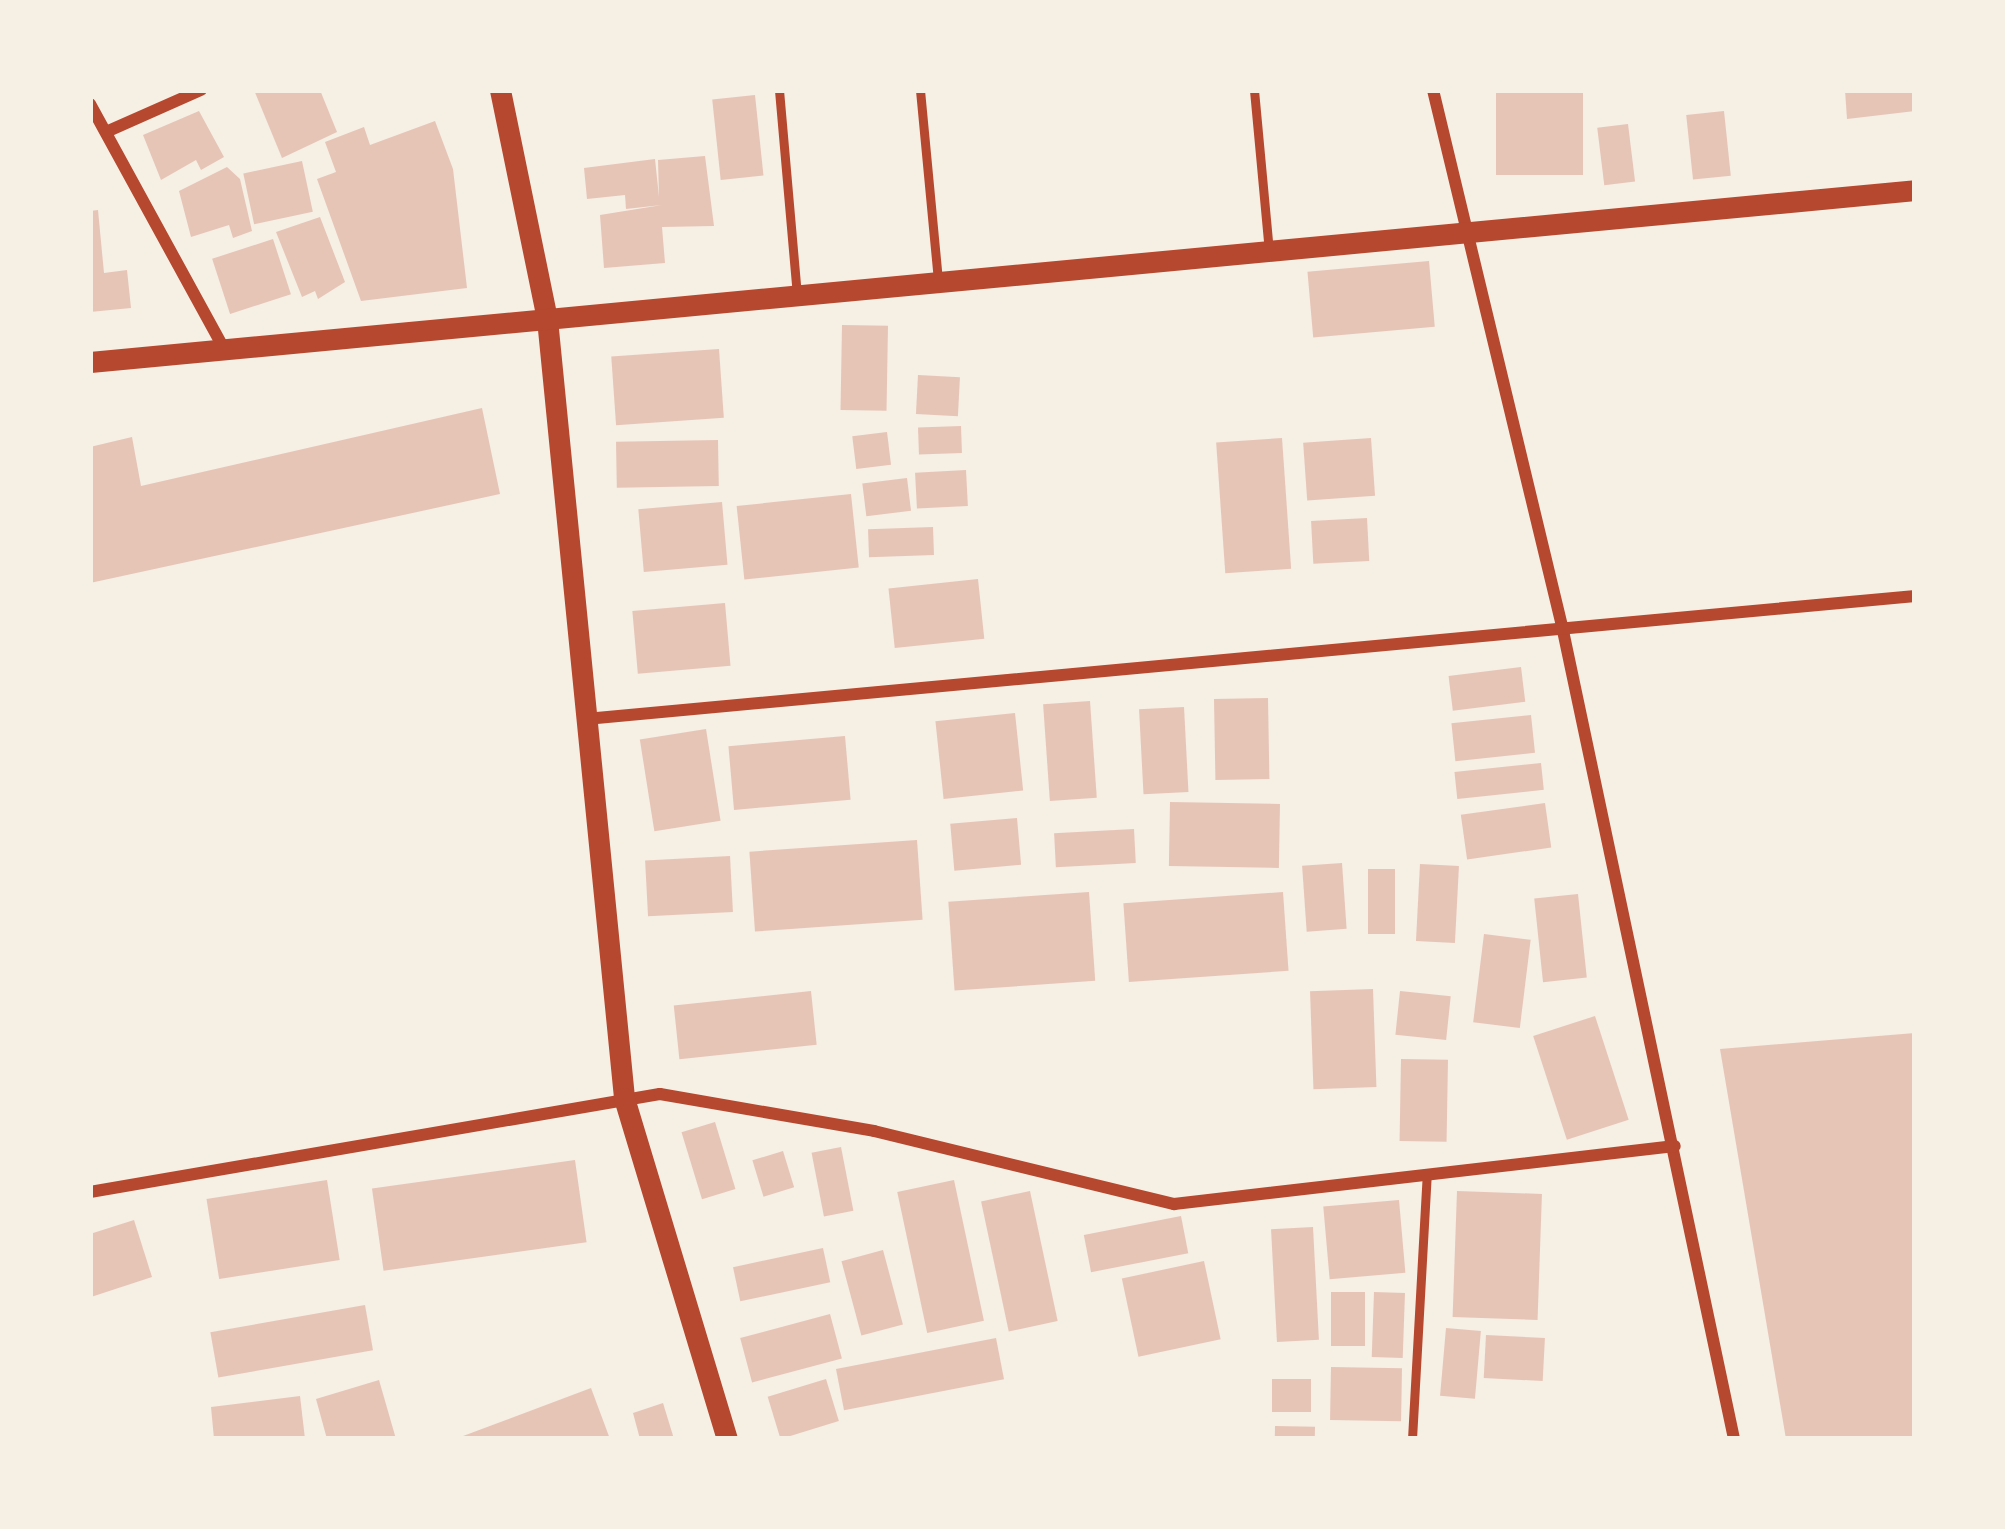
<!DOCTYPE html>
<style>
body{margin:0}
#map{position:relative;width:2005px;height:1529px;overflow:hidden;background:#f6efe4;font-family:"Alegreya Sans",sans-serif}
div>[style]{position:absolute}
.building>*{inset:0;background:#e6c5b7;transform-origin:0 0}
.service>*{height:9px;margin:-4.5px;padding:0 4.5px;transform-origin:4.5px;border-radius:4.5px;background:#b5482f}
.minor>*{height:12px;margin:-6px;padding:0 6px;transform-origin:6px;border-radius:6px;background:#b5482f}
.tertiary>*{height:21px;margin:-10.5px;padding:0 10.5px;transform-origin:10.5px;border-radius:10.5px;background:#b5482f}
span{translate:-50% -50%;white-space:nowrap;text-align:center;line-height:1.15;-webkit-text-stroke:9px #f6efe4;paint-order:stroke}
.frame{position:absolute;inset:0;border:93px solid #f6efe4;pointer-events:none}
</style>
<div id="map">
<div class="building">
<i style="clip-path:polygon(254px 90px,320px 90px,337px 132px,282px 158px)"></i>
<i style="left:1496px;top:90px;width:87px;height:85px"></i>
<i style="clip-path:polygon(1845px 90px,1915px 90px,1915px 111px,1847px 119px)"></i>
<i style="left:755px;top:95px;width:81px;height:43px;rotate:84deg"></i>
<i style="clip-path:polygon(199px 111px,224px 157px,201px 170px,196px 160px,161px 180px,143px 135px)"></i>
<i style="left:1724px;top:111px;width:65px;height:38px;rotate:84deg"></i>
<i style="clip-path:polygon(435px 121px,453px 169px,467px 288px,361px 301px,317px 179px,336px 172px,325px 142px,364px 127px,370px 145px)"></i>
<i style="left:1628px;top:124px;width:58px;height:31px;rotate:83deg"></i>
<i style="clip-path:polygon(705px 156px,714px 226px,662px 227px,665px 263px,604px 268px,600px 215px,662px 205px,626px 209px,625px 195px,587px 199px,584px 168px,655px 159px,659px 197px,658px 160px)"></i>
<i style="left:302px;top:161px;width:52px;height:60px;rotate:78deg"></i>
<i style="clip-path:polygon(227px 167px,240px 179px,252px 231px,233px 238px,229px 225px,191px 237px,179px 191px)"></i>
<i style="clip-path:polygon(98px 210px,104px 273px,127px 270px,131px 308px,90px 312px,90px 211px)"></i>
<i style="clip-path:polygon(320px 217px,345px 282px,318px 299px,315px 291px,302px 297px,276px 232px)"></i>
<i style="left:273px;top:239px;width:58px;height:64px;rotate:72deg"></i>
<i style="left:1429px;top:261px;width:66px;height:122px;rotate:85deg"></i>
<i style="left:842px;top:325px;width:46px;height:85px;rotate:1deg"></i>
<i style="left:719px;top:349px;width:69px;height:108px;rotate:86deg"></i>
<i style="left:918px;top:375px;width:42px;height:39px;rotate:3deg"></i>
<i style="clip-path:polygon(482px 408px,500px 494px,90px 583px,90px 447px,132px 437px,141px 486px)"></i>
<i style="left:961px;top:426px;width:27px;height:43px;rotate:88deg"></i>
<i style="left:887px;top:432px;width:33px;height:35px;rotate:83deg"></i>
<i style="left:1282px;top:438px;width:131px;height:66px;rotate:86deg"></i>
<i style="left:1371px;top:438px;width:58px;height:68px;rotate:86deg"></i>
<i style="left:718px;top:440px;width:46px;height:102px;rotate:89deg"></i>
<i style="left:966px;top:470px;width:36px;height:51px;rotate:87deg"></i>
<i style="left:907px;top:478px;width:33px;height:45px;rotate:83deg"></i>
<i style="left:851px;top:494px;width:74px;height:115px;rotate:84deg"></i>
<i style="left:722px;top:502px;width:63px;height:84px;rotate:85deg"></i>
<i style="left:1367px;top:518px;width:43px;height:56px;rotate:87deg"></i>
<i style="left:933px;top:527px;width:28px;height:65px;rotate:88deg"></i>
<i style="left:978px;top:579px;width:60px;height:90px;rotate:84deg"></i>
<i style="left:725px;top:603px;width:63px;height:93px;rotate:85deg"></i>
<i style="left:1521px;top:667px;width:35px;height:73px;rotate:83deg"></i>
<i style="left:1268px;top:698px;width:81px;height:54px;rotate:89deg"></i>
<i style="left:1090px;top:701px;width:97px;height:47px;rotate:86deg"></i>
<i style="left:1184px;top:707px;width:85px;height:45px;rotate:87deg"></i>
<i style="left:1015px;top:713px;width:78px;height:80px;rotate:84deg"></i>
<i style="left:1531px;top:715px;width:38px;height:80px;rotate:84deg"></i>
<i style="left:706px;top:729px;width:93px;height:67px;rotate:81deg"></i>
<i style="left:845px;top:736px;width:64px;height:117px;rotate:85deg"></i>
<i style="left:1541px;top:763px;width:27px;height:87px;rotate:84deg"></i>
<i style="left:1170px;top:802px;width:110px;height:64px;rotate:1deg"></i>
<i style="left:1545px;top:803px;width:45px;height:85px;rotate:82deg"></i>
<i style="left:1017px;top:818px;width:47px;height:67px;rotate:85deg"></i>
<i style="left:1134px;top:829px;width:34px;height:80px;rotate:87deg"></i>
<i style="left:917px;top:840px;width:80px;height:168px;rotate:86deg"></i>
<i style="left:730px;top:856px;width:56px;height:85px;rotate:87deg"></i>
<i style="left:1342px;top:863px;width:66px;height:40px;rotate:86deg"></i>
<i style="left:1420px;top:864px;width:39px;height:77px;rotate:3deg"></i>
<i style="left:1368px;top:869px;width:27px;height:65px"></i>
<i style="left:1089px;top:892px;width:89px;height:141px;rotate:86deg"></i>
<i style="left:1283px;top:892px;width:79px;height:160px;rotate:86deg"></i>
<i style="left:1578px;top:894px;width:84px;height:44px;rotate:84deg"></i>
<i style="left:1484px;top:934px;width:47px;height:89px;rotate:7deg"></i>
<i style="left:1373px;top:989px;width:98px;height:63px;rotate:88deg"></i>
<i style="left:811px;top:991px;width:54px;height:138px;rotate:84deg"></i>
<i style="left:1400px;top:991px;width:51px;height:44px;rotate:6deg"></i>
<i style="left:1595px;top:1016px;width:109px;height:65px;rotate:72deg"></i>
<i style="clip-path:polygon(1915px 1033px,1915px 1439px,1786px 1439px,1720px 1049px)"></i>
<i style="left:1401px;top:1059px;width:47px;height:82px;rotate:1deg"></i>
<i style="left:715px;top:1122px;width:70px;height:35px;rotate:73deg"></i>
<i style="left:841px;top:1147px;width:65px;height:30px;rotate:79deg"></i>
<i style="left:783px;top:1151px;width:38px;height:32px;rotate:73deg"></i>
<i style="left:575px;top:1160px;width:83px;height:205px;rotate:82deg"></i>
<i style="left:327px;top:1180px;width:81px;height:122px;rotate:81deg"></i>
<i style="left:954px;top:1180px;width:144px;height:58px;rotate:78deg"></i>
<i style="left:1030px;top:1191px;width:133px;height:50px;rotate:78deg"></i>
<i style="left:1457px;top:1191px;width:85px;height:126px;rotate:2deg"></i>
<i style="left:1399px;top:1200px;width:73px;height:76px;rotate:85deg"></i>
<i style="left:1181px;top:1216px;width:38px;height:99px;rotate:79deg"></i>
<i style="clip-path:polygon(134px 1220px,152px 1277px,91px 1297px,90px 1234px)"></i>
<i style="left:1313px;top:1227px;width:113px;height:42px;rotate:87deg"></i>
<i style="left:823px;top:1248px;width:35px;height:92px;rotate:78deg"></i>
<i style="left:883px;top:1250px;width:77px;height:43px;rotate:75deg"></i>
<i style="left:1204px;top:1261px;width:80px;height:84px;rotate:78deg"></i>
<i style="left:1331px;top:1292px;width:34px;height:54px"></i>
<i style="left:1374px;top:1292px;width:31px;height:65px;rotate:2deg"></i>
<i style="left:365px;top:1305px;width:46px;height:157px;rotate:80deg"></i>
<i style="left:830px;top:1314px;width:46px;height:93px;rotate:75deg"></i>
<i style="left:1446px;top:1328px;width:35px;height:68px;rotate:5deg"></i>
<i style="left:1486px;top:1335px;width:59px;height:43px;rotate:3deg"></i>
<i style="left:996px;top:1338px;width:42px;height:163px;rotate:79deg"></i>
<i style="left:1331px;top:1367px;width:71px;height:53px;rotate:1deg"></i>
<i style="left:826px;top:1379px;width:44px;height:61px;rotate:73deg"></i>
<i style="left:1272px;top:1379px;width:39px;height:33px"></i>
<i style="clip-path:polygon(379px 1380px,396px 1439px,327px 1439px,316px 1399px)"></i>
<i style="clip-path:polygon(591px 1388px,610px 1439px,455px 1439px)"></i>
<i style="clip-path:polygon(300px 1396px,305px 1439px,214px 1439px,211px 1407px)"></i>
<i style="clip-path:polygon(663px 1403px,674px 1439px,640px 1439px,633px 1413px)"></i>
<i style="left:1275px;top:1426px;width:40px;height:13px;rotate:1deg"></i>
</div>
<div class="service">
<i style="left:779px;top:90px;width:205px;rotate:85deg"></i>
<i style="left:920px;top:90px;width:193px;rotate:84.6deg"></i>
<i style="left:1254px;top:90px;width:163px;rotate:84.7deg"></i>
<i style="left:1412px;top:1439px;width:265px;rotate:-86.8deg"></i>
</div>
<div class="minor">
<i style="left:1433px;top:90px;width:551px;rotate:76.47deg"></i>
<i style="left:1562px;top:626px;width:831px;rotate:78.05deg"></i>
<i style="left:90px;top:104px;width:279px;rotate:61.3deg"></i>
<i style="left:106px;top:132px;width:104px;rotate:-23.9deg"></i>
<i style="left:586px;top:719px;width:1335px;rotate:-5.29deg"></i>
<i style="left:90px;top:1192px;width:578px;rotate:-9.76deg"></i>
<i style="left:660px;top:1094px;width:217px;rotate:9.8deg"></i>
<i style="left:874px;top:1131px;width:309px;rotate:13.7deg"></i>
<i style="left:1174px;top:1204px;width:504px;rotate:-6.6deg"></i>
</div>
<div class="tertiary">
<i style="left:500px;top:90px;width:234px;rotate:78.4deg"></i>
<i style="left:547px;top:319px;width:783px;rotate:84.35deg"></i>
<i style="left:624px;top:1098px;width:356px;rotate:73.2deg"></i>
<i style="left:90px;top:362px;width:1833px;rotate:-5.38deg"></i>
</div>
<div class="frame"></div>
</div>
